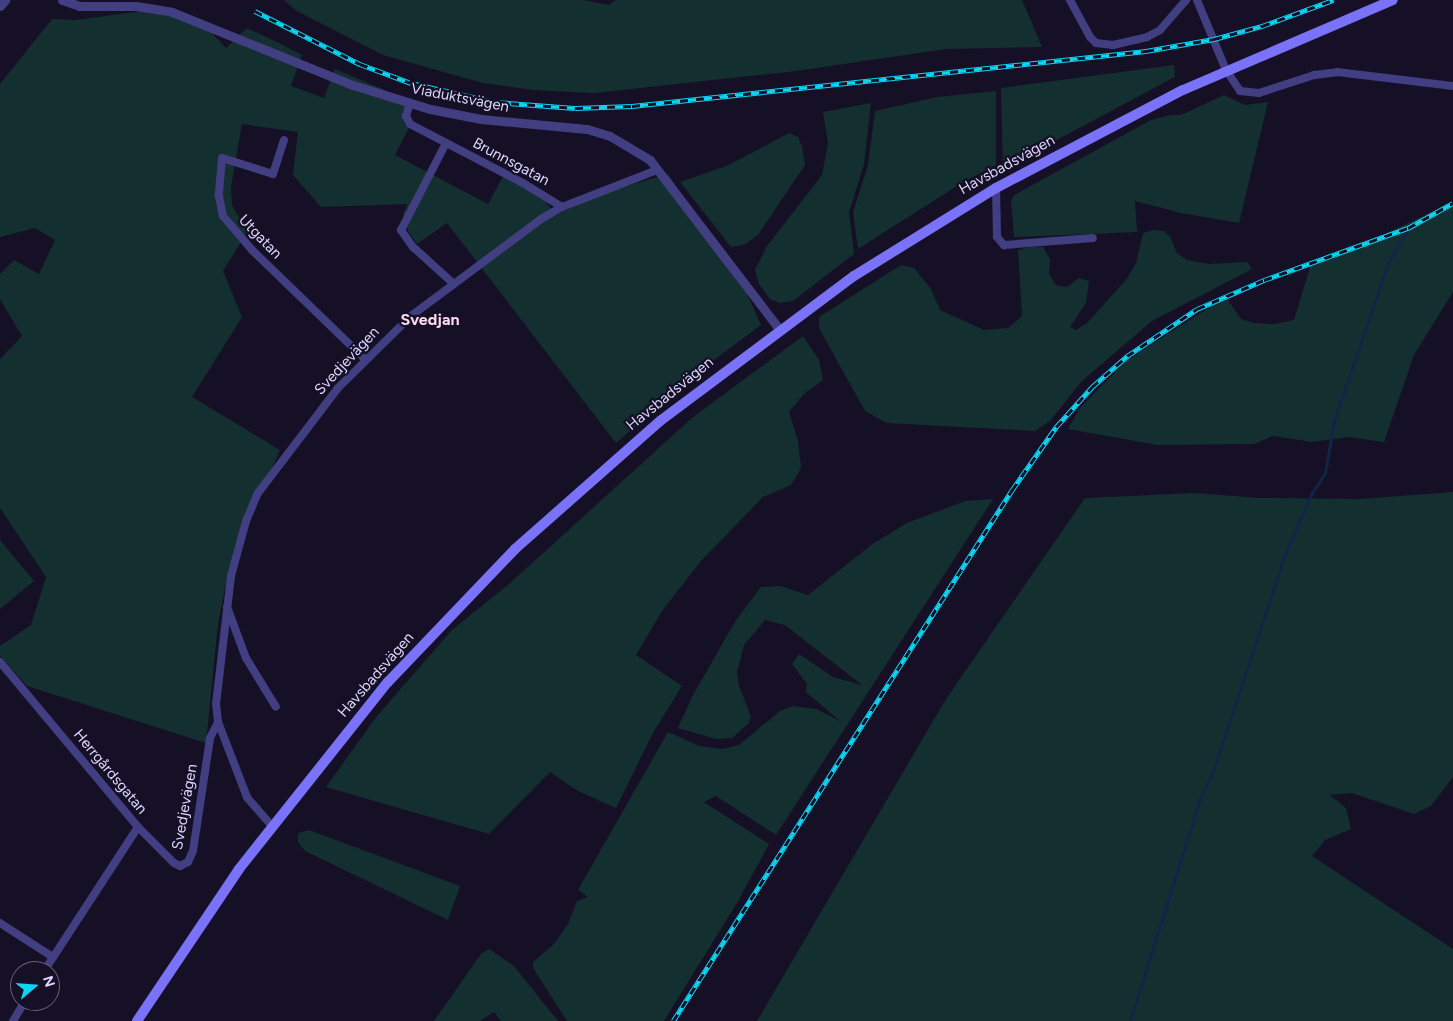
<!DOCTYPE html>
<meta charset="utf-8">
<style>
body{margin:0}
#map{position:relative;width:1453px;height:1021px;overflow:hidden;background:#151026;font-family:Figtree,sans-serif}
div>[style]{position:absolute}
.green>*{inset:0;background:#142f2f}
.stream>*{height:2.5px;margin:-1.25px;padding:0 1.25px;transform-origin:1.25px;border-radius:1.25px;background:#112549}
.minor>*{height:8px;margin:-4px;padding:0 4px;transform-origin:4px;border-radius:4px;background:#423e82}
.tertiary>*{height:9px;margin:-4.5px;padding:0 4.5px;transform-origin:4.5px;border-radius:4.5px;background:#423e82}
.secondary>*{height:10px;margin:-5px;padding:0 5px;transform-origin:5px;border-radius:5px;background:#7a72f9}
.rail>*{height:4.5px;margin-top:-2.25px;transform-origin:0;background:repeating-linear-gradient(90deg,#151026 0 8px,#0cd6f4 0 16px);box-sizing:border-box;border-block:1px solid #0cd6f4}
span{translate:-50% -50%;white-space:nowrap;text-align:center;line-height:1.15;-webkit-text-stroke:4.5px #151026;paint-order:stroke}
.street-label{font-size:15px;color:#dcd7fd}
.neighbourhood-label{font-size:16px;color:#fdd9ef;font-weight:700}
.north{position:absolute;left:10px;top:961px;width:50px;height:50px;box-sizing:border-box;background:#151026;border:1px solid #65607c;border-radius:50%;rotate:72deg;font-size:14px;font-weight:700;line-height:20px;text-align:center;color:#dcd7fd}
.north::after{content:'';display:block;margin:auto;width:18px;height:22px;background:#0cd6f4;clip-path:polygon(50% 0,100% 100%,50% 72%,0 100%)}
</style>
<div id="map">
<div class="green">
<i style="clip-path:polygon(284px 0,583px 0,609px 5px,616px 0,1022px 0,1042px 47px,946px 49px,796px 71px,594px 93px,534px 90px,483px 83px,383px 55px,295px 10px)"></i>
<i style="clip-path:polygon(142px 11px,174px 16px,208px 29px,226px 48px,247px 28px,277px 42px,302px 55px,291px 86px,324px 98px,335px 69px,406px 99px,412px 122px,395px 155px,488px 204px,505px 173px,543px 198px,556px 215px,602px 193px,668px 174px,745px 289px,761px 325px,698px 372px,616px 443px,447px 223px,417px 244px,408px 231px,403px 213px,408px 204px,321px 207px,293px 175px,298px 132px,242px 124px,231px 187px,232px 205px,247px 232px,223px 271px,242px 317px,192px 397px,280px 450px,229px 568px,218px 624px,206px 743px,27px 686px,0 656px,0 646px,31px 625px,46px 577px,0 508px,0 359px,22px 336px,0 299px,0 274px,14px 260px,39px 274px,55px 240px,35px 228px,0 237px,0 84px,52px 19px,76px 20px)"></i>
<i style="clip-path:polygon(1174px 65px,1175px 77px,1019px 160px,1003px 171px,1001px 88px)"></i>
<i style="clip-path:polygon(996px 91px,996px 165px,960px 184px,858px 249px,853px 212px,868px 165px,875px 111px,937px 97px)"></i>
<i style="clip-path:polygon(1224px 95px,1245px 105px,1268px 102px,1239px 223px,1181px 213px,1135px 201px,1137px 232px,1014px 237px,1011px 200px,1016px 194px,1151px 120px,1170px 115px,1181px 115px)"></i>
<i style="clip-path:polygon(871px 103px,864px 164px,849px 213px,854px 254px,793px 301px,780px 303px,770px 299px,759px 284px,755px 270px,767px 246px,822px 175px,828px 143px,823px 112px)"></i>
<i style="clip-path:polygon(789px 133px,798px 137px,802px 146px,805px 165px,758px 235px,744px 245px,731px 247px,680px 182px,729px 165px)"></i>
<i style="clip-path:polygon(1453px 202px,1453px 292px,1414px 355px,1384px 442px,1349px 437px,1312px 442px,1273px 436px,1254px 444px,1158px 445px,1068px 429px,1080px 408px,1127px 360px,1218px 302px,1228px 300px,1241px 319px,1254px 323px,1274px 324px,1294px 320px,1311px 264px,1330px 260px)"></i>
<i style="clip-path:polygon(1153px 230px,1164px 231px,1170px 237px,1177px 253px,1187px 260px,1209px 264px,1247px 262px,1252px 269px,1152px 321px,1082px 381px,1050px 421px,1035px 431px,887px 423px,865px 411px,819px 328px,819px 317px,901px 265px,914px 268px,931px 289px,940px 310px,984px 330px,1008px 328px,1022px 316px,1018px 250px,1029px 247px,1043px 247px,1050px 259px,1049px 274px,1056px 285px,1067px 287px,1079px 278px,1089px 281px,1086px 303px,1070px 327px,1076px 330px,1086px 324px,1126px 280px,1136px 263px,1143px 233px)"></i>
<i style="clip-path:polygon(803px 336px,819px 360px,823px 380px,804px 394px,789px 412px,798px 441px,801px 468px,791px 485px,763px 497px,701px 561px,662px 611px,636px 655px,682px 686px,653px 733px,616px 808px,578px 791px,550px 772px,489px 834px,326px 787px,377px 716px,452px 630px,509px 584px,693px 417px)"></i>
<i style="clip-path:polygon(1453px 492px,1453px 777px,1431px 806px,1414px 814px,1352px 793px,1330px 795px,1346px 808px,1351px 829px,1325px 840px,1312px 856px,1453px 949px,1453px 1021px,757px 1021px,946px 699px,1085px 498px,1195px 493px,1260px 498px,1360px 499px)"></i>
<i style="clip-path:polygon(993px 499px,776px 835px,716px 796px,704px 802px,769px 844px,737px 903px,664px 1021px,567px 1021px,533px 968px,533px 962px,554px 944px,568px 924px,577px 901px,588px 897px,578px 890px,668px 732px,699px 746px,722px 749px,739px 745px,780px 711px,793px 706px,816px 709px,840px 721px,806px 692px,807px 684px,792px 664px,799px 654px,833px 677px,862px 685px,785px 625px,765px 620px,744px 645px,737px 672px,739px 686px,751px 716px,749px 723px,732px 738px,716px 739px,678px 728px,693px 695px,736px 620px,761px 587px,780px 586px,808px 595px,874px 543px,907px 523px,965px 501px)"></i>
<i style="clip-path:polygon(0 540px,34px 581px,0 609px)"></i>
<i style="clip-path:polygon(309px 830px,460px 886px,448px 920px,305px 851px,298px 842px,298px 833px)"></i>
<i style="clip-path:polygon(489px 949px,514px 966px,558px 1021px,501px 1021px,494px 1012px,480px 1021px,434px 1021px,481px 954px)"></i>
</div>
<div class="stream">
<i style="left:1130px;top:1021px;width:233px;rotate:-72.5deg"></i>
<i style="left:1200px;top:799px;width:31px;rotate:-65deg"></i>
<i style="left:1213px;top:771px;width:234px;rotate:-71.6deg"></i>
<i style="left:1287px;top:549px;width:61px;rotate:-65.9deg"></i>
<i style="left:1312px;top:493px;width:24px;rotate:-57deg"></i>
<i style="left:1325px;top:473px;width:53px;rotate:-80.2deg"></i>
<i style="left:1334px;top:421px;width:167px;rotate:-71.1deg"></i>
<i style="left:1388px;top:263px;width:47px;rotate:-59deg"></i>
</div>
<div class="minor">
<i style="left:1070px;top:0;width:42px;rotate:61.6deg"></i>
<i style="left:1090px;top:37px;width:8px;rotate:45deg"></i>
<i style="left:1096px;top:43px;width:17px;rotate:7deg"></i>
<i style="left:1113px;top:45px;width:35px;rotate:-13deg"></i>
<i style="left:1147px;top:37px;width:15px;rotate:-28deg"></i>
<i style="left:1160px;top:30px;width:40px;rotate:-49deg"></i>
<i style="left:1197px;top:0;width:76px;rotate:67.5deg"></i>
<i style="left:1226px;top:70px;width:25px;rotate:56deg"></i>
<i style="left:1240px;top:91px;width:19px;rotate:6deg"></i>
<i style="left:1259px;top:93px;width:58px;rotate:-18.1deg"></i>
<i style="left:1314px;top:75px;width:23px;rotate:-7deg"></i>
<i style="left:1337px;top:72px;width:117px;rotate:6.9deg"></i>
<i style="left:410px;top:103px;width:14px;rotate:107deg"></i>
<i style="left:406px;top:116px;width:9px;rotate:63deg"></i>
<i style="left:410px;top:124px;width:127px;rotate:27.6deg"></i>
<i style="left:523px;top:183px;width:46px;rotate:31.6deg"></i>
<i style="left:284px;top:140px;width:36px;rotate:108deg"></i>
<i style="left:273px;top:174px;width:53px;rotate:-162.6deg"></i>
<i style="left:222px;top:158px;width:38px;rotate:95deg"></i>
<i style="left:219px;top:196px;width:20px;rotate:79deg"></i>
<i style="left:223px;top:216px;width:45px;rotate:49.5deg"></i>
<i style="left:252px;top:250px;width:157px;rotate:44deg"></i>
<i style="left:446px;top:143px;width:98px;rotate:117.3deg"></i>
<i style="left:401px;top:230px;width:21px;rotate:55deg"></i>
<i style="left:413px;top:247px;width:55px;rotate:42.1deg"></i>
<i style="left:996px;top:188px;width:49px;rotate:88.8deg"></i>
<i style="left:997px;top:237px;width:11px;rotate:49deg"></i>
<i style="left:1004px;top:245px;width:89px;rotate:-4.5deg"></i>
<i style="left:227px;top:607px;width:54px;rotate:69.6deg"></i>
<i style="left:246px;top:658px;width:57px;rotate:58.5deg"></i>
<i style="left:0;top:662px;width:215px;rotate:50.1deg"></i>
<i style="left:138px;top:827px;width:172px;rotate:123.1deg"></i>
<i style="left:271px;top:825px;width:37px;rotate:-131deg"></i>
<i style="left:247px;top:797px;width:80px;rotate:-111.1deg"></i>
<i style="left:218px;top:722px;width:18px;rotate:-96deg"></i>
<i style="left:216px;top:704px;width:129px;rotate:-83.3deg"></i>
<i style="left:231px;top:576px;width:57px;rotate:-74.7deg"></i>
<i style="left:246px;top:521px;width:30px;rotate:-67deg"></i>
<i style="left:258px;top:493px;width:132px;rotate:-52.7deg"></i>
<i style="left:338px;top:388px;width:103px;rotate:-44.6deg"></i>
<i style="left:411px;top:316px;width:162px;rotate:-36.7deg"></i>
<i style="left:541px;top:219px;width:24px;rotate:-30deg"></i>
<i style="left:562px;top:207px;width:102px;rotate:-21.3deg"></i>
<i style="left:138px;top:827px;width:51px;rotate:45deg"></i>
<i style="left:174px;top:863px;width:7px;rotate:27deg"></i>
<i style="left:180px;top:866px;width:9px;rotate:-27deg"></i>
<i style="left:188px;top:862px;width:12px;rotate:-66deg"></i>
<i style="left:193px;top:851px;width:114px;rotate:-81.4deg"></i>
<i style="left:210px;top:738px;width:18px;rotate:-63deg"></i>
<i style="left:0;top:923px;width:63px;rotate:32.7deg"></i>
<i style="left:13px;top:1021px;width:23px;rotate:-59deg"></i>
</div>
<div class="tertiary">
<i style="left:62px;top:0;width:18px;rotate:19deg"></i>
<i style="left:79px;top:6px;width:57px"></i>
<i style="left:136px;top:6px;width:36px;rotate:9deg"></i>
<i style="left:172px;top:12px;width:195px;rotate:22deg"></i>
<i style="left:353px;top:85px;width:81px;rotate:17.3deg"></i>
<i style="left:430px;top:109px;width:52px;rotate:11.1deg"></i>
<i style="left:481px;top:119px;width:106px;rotate:5.4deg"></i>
<i style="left:587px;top:129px;width:24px;rotate:17deg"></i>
<i style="left:610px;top:136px;width:47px;rotate:31deg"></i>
<i style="left:650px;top:160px;width:213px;rotate:52.6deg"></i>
<i style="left:0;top:6px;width:8px;rotate:-50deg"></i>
</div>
<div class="secondary">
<i style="left:137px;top:1021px;width:183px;rotate:-56.1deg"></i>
<i style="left:239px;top:869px;width:239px;rotate:-51.5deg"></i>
<i style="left:388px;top:682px;width:184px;rotate:-46.3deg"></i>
<i style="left:515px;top:549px;width:193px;rotate:-41.4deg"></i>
<i style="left:660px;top:421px;width:242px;rotate:-36.8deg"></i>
<i style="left:854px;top:276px;width:167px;rotate:-31.8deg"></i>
<i style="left:996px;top:188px;width:211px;rotate:-27.7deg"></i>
<i style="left:1183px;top:90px;width:228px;rotate:-23.2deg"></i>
</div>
<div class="rail">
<i style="left:255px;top:11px;width:118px;rotate:26.8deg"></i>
<i style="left:360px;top:64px;width:54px;rotate:20.4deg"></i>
<i style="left:411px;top:83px;width:86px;rotate:12.7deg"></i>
<i style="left:495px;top:102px;width:80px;rotate:4.3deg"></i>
<i style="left:575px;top:108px;width:57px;rotate:-2deg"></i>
<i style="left:632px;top:106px;width:517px;rotate:-6.11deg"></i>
<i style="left:1146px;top:51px;width:69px;rotate:-10deg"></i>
<i style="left:1214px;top:39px;width:50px;rotate:-15.2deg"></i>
<i style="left:1262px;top:26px;width:76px;rotate:-20.1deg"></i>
<i style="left:673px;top:1021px;width:630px;rotate:-57.45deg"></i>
<i style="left:1012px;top:490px;width:77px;rotate:-55.1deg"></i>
<i style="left:1056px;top:427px;width:54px;rotate:-48deg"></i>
<i style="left:1092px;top:387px;width:47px;rotate:-41.5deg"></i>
<i style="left:1127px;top:356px;width:84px;rotate:-33.9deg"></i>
<i style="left:1197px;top:309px;width:73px;rotate:-23.4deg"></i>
<i style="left:1264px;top:280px;width:153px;rotate:-19.9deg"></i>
<i style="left:1408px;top:228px;width:51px;rotate:-29.1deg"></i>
</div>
<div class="street-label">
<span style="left:460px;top:98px;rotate:11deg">Viaduktsvägen</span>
<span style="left:511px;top:162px;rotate:28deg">Brunnsgatan</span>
<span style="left:1007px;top:165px;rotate:-29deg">Havsbadsvägen</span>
<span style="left:260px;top:237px;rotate:46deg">Utgatan</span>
<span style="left:347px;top:361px;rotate:-47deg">Svedjevägen</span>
<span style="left:670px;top:394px;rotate:-39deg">Havsbadsvägen</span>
<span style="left:376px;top:675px;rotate:-49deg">Havsbadsvägen</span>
<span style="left:110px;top:772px;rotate:50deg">Herrgårdsgatan</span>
<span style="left:185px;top:807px;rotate:-80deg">Svedjevägen</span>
</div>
<div class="neighbourhood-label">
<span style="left:430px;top:320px">Svedjan</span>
</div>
<div class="north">N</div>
</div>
